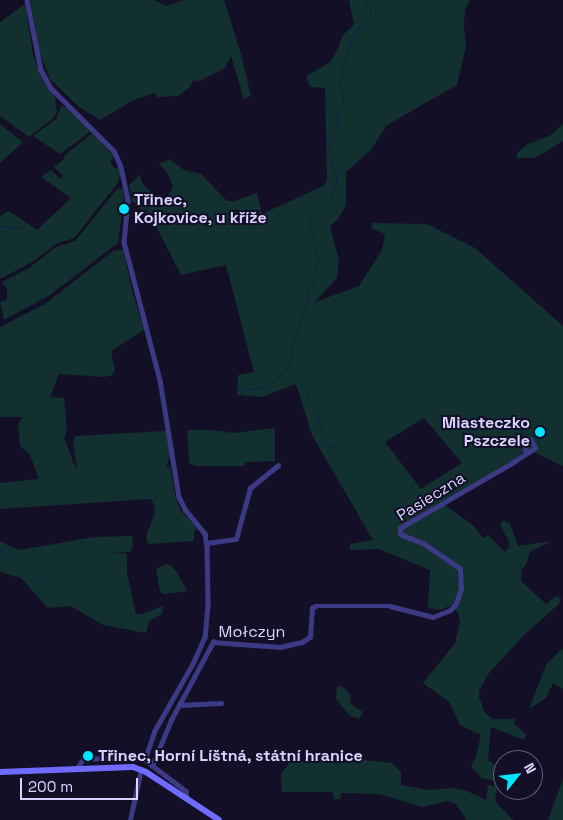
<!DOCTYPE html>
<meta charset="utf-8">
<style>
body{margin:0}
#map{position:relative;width:563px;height:820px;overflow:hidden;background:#130f26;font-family:"Space Grotesk",sans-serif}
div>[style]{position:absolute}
.green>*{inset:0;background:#12302f}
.stream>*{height:1px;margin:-0.5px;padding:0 0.5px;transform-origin:0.5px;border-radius:0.5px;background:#0c2248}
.street>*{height:4.5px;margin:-2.25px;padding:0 2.25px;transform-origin:2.25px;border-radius:2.25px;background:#3d3a85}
.secondary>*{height:6px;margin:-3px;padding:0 3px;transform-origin:3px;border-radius:3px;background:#6f6bff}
.dots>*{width:14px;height:14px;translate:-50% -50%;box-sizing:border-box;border:2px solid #130f26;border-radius:50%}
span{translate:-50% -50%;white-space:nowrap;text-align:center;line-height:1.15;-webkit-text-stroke:4px #130f26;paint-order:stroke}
.poi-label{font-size:16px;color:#d9d4ff;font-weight:700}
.left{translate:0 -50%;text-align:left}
.right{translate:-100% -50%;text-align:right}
.street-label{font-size:16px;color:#d9d4ff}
.north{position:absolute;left:493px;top:750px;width:50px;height:50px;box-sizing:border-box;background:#130f26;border:1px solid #625e7d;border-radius:50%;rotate:61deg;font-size:14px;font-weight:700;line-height:20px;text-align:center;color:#d9d4ff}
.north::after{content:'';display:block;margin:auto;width:18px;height:22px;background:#00e5ff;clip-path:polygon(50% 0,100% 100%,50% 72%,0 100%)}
.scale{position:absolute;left:20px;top:778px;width:118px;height:22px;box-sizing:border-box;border:2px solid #d9d4ff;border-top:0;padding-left:6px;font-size:15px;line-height:18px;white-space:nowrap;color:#d9d4ff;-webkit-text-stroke:4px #130f26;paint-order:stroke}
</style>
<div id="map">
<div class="green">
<i style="clip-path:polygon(30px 0,154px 0,167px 6px,184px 0,224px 0,241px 54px,251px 96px,244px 99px,231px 56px,225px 68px,197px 82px,193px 80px,190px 87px,178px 96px,157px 97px,154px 93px,132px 101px,100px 120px,78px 106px,50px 79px,40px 54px)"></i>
<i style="clip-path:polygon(evenodd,349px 0,470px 0,465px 10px,464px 25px,466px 46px,457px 85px,387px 125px,370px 151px,346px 172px,346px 205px,338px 219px,330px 226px,339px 260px,337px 278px,315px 302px,359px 286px,382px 250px,385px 234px,371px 228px,372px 223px,427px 224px,475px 248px,563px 326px,563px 466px,531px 451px,525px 451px,512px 462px,444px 504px,475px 527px,483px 538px,488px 535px,505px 552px,509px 547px,509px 542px,500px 525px,503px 520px,510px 524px,518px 546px,552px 541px,530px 552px,526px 565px,521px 570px,521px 581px,546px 604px,556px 596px,561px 598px,559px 604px,525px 634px,489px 673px,479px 691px,479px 697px,485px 713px,493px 719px,515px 719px,514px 724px,526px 734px,524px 740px,491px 727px,488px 760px,494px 764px,496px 781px,482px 778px,471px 767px,476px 756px,481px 735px,460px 725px,449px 702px,423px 683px,455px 643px,460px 622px,458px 613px,451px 605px,441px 610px,428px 608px,430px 570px,379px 549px,350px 550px,350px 544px,373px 540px,312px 435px,296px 384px,262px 397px,237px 395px,238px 375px,254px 372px,226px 265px,181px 275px,153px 220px,132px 201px,129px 185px,140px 175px,142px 183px,152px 193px,153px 201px,164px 205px,173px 186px,166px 171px,159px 164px,169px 159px,184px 170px,201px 174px,227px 201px,235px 201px,257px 193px,262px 214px,323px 186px,327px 180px,325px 88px,310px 87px,306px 76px,329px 63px,336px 53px,343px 35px,354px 25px,349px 0,424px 418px,462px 463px,421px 489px,385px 442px,424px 418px)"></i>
<i style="clip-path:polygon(25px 4px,33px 54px,38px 69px,55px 97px,57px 112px,52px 119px,29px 137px,0 116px,0 22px)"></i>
<i style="clip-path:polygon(61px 106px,70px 108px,91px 131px,60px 154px,33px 136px,56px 119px)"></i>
<i style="clip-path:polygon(0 124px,23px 142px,0 163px)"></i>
<i style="clip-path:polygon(563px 124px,563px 141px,535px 158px,516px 158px,518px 152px,528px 144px,551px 135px)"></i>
<i style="clip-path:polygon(91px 134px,94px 134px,114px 156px,110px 163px,115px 168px,119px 168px,121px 174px,117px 184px,74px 238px,56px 244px,34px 261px,0 279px,0 216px,9px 211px,37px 230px,71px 198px,41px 177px,51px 170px,61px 179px,63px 176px,54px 167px,63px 160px,65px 155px)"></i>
<i style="clip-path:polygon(118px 188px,123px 189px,124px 199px,118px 243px,50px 295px,4px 320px,0 302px,7px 300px,7px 288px,2px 282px,29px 268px,56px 247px,75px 241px)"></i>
<i style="clip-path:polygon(123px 249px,132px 290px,144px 330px,111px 351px,115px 370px,112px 375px,105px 377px,59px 374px,50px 397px,64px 398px,67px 431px,64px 438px,77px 471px,73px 440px,76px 436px,166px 431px,170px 456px,166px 466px,170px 467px,176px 500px,181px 511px,197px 527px,194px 532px,194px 541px,148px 544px,146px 536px,155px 513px,154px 504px,150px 499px,0 509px,0 483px,39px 479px,30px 455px,20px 445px,18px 424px,23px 417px,0 417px,0 327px,45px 304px,113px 251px)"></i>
<i style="clip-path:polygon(275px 428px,275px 461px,245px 462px,245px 466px,196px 466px,189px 463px,187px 430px,212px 430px,233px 433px)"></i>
<i style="clip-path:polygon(132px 536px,133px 545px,130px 552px,110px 553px,127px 554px,127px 573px,136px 614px,142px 614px,163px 606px,162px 614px,149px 621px,146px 633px,103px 625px,71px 606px,48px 608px,21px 578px,0 572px,0 541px,19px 550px,94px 537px)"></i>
<i style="clip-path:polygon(166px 564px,170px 565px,177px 572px,187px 591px,164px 594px,160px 592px,156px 569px)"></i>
<i style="clip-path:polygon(563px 648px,563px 689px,553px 683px,546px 698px,529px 709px,547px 663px)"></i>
<i style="clip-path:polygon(342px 686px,350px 694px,351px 704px,363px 712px,359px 719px,350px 716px,336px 699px,337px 687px)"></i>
<i style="clip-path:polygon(337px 757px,392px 763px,401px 772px,401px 785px,429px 790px,453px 788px,467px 791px,486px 800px,488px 785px,497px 786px,495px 801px,513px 820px,467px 820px,456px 804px,447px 801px,423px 807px,379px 794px,342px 793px,340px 799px,334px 799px,333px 792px,282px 792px,281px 774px,289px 763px)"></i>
<i style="clip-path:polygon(563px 779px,563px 820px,548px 820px)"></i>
</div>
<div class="stream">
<i style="left:0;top:226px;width:23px;rotate:5deg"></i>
<i style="left:240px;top:394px;width:9px;rotate:-32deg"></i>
<i style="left:248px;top:389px;width:16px;rotate:-4deg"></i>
<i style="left:264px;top:388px;width:28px;rotate:-39deg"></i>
<i style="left:334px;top:447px;width:5px;rotate:-169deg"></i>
<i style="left:329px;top:446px;width:62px;rotate:-112.8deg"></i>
<i style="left:305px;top:389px;width:27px;rotate:-132deg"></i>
<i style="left:287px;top:369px;width:15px;rotate:-70deg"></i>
<i style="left:292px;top:355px;width:12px;rotate:-90deg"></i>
<i style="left:292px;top:343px;width:47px;rotate:-70deg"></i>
<i style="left:308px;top:299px;width:6px;rotate:-99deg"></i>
<i style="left:307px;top:293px;width:23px;rotate:-61deg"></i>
<i style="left:318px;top:273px;width:7px;rotate:-117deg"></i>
<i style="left:315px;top:267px;width:10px;rotate:-73deg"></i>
<i style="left:318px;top:257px;width:35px;rotate:-106deg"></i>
<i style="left:308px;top:223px;width:7px;rotate:-74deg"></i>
<i style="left:310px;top:216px;width:12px;rotate:-9deg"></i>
<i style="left:322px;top:214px;width:20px;rotate:-60deg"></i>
<i style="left:332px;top:197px;width:22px;rotate:-77deg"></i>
<i style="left:337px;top:176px;width:19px;rotate:-111deg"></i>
<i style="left:330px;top:158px;width:17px;rotate:-93deg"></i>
<i style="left:329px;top:141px;width:14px;rotate:-54deg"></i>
<i style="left:337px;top:130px;width:21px;rotate:-90deg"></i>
<i style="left:337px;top:109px;width:10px;rotate:-45deg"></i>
<i style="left:344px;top:102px;width:18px;rotate:-103deg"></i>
<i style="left:340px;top:84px;width:32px;rotate:-79deg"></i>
<i style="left:346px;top:53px;width:26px;rotate:-65deg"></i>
<i style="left:357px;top:29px;width:17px;rotate:-36deg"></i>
<i style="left:371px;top:19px;width:11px;rotate:-95deg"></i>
<i style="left:370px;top:8px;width:6px;rotate:-135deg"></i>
<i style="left:366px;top:4px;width:4px;rotate:-90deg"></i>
<i style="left:0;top:550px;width:16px;rotate:27deg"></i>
<i style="left:14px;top:557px;width:54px;rotate:42deg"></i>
</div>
<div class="street">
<i style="left:27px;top:0;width:71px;rotate:78.7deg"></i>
<i style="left:41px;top:70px;width:21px;rotate:61deg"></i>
<i style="left:51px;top:88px;width:89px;rotate:45deg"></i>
<i style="left:114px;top:151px;width:17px;rotate:66deg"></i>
<i style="left:121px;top:167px;width:34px;rotate:78deg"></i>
<i style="left:128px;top:200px;width:42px;rotate:95.4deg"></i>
<i style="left:124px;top:242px;width:143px;rotate:75.4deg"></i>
<i style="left:160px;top:380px;width:119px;rotate:80.8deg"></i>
<i style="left:179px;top:497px;width:13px;rotate:63deg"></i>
<i style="left:185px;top:509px;width:32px;rotate:51deg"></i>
<i style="left:205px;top:534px;width:12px;rotate:81deg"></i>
<i style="left:207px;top:546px;width:59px;rotate:89deg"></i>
<i style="left:208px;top:605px;width:32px;rotate:95deg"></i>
<i style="left:205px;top:637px;width:30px;rotate:114deg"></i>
<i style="left:193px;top:664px;width:77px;rotate:119.6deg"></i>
<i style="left:155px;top:731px;width:31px;rotate:109deg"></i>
<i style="left:207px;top:543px;width:29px;rotate:-8deg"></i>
<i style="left:236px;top:539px;width:53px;rotate:-74.6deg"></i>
<i style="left:250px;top:488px;width:36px;rotate:-39deg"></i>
<i style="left:179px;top:705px;width:42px;rotate:-2.7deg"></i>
<i style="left:152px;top:766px;width:50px;rotate:-67.6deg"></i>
<i style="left:171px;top:720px;width:89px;rotate:-61.7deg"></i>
<i style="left:213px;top:642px;width:67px;rotate:4.3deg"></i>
<i style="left:280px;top:647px;width:23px;rotate:-13deg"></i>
<i style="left:302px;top:642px;width:9px;rotate:-32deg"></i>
<i style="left:310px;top:637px;width:29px;rotate:-86deg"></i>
<i style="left:312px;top:608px;width:4px;rotate:-27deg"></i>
<i style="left:316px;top:606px;width:74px"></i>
<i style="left:390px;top:606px;width:44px;rotate:14.3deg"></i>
<i style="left:433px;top:617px;width:18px;rotate:-22deg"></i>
<i style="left:450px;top:610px;width:8px;rotate:-45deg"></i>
<i style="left:456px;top:604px;width:16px;rotate:-72deg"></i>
<i style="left:461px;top:589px;width:20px;rotate:-93deg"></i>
<i style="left:460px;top:569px;width:44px;rotate:-145.2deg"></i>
<i style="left:424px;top:544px;width:22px;rotate:-159deg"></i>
<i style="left:403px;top:536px;width:4px;rotate:-135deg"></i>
<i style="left:400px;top:533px;width:5px;rotate:-90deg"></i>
<i style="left:400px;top:528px;width:129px;rotate:-30.1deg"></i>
<i style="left:512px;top:463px;width:27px;rotate:-33deg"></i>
<i style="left:535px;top:448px;width:9px;rotate:-117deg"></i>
<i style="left:531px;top:440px;width:5px;rotate:169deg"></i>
<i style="left:526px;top:441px;width:11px;rotate:90deg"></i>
<i style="left:77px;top:768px;width:11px;rotate:-56deg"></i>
<i style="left:83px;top:759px;width:44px;rotate:-2.6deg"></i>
<i style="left:127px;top:757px;width:18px;rotate:9deg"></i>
<i style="left:145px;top:760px;width:51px;rotate:37.1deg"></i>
<i style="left:186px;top:791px;width:8px;rotate:83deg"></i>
<i style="left:130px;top:820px;width:52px;rotate:-77.8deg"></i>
</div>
<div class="secondary">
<i style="left:0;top:772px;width:133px;rotate:-2.2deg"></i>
<i style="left:133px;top:767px;width:14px;rotate:21deg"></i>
<i style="left:146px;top:772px;width:87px;rotate:33.3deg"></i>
</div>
<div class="dots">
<i style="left:124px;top:209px;background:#00e5ff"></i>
<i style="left:540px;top:432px;background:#00e5ff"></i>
<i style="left:88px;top:756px;background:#00e5ff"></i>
</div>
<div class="poi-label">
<span class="left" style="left:134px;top:209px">Třinec,<br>Kojkovice, u kříže</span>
<span class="right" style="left:530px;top:432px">Miasteczko<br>Pszczele</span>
<span class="left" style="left:98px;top:756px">Třinec, Horní Líštná, státní hranice</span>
</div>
<div class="street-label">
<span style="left:431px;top:497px;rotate:-32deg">Pasieczna</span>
<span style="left:252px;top:632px">Mołczyn</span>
</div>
<div class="north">N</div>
<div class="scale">200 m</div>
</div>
